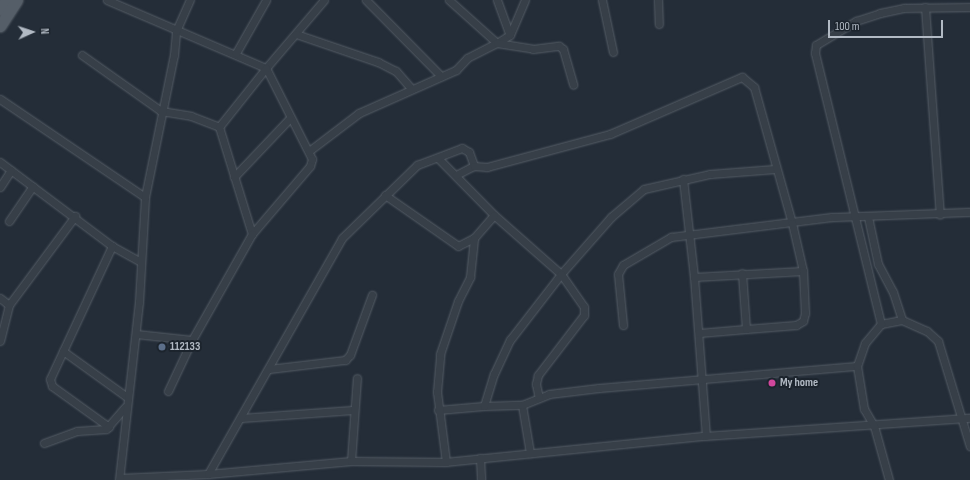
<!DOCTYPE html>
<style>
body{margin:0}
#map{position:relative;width:970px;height:480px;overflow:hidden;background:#242d38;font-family:"Sofia Sans Condensed",sans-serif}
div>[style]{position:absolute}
.roads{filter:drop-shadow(0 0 1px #555d66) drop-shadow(0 0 1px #555d66)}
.street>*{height:7px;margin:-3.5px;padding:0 3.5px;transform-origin:3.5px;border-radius:3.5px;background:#373f48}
.primary>*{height:11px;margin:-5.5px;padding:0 5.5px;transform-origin:5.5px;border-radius:5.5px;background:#555e68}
.dots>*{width:11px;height:11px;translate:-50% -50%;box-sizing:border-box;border:2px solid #1c242d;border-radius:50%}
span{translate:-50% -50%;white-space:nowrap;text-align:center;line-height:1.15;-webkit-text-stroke:4px #1c242d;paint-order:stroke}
.poi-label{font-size:12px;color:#b2bac4;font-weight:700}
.left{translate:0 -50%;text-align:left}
.north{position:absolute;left:12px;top:12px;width:40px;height:40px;-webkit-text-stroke:3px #1c242d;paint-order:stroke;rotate:87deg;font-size:11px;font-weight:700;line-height:16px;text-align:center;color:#b2bac4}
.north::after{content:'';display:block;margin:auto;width:14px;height:18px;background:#b2bac4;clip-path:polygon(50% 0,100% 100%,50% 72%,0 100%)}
.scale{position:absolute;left:828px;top:20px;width:115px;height:18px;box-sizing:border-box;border:2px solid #b2bac4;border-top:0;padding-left:5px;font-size:12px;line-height:14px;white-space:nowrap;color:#b2bac4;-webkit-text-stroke:3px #1c242d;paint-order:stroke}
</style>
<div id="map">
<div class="roads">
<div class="street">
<i style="left:107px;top:0;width:173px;rotate:23.2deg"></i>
<i style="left:266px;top:68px;width:89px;rotate:-49.5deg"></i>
<i style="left:366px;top:0;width:107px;rotate:45.4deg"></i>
<i style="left:449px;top:0;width:64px;rotate:41.9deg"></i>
<i style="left:497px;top:43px;width:15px;rotate:-32deg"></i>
<i style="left:510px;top:35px;width:38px;rotate:-67deg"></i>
<i style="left:497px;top:0;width:37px;rotate:70deg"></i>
<i style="left:602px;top:0;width:53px;rotate:78.1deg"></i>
<i style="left:658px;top:0;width:24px;rotate:88deg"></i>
<i style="left:925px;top:7px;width:208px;rotate:85.9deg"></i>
<i style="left:296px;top:34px;width:87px;rotate:18.9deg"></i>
<i style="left:378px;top:62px;width:20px;rotate:27deg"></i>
<i style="left:396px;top:71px;width:23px;rotate:49deg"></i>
<i style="left:236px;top:53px;width:61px;rotate:-60.5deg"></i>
<i style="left:82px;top:55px;width:97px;rotate:35.3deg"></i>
<i style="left:161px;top:111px;width:30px;rotate:9deg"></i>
<i style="left:191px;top:116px;width:30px;rotate:21deg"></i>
<i style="left:266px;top:68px;width:102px;rotate:63.2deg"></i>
<i style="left:312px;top:159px;width:7px;rotate:106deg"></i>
<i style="left:310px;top:166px;width:89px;rotate:130.5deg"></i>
<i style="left:252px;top:234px;width:112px;rotate:-107.1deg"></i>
<i style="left:219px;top:127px;width:75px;rotate:-51.5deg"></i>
<i style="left:0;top:99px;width:175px;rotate:34.1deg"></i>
<i style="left:309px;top:151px;width:63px;rotate:-37.2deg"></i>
<i style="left:359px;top:113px;width:106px;rotate:-23.9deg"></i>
<i style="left:456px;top:70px;width:16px;rotate:-47deg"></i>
<i style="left:467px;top:58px;width:34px;rotate:-27deg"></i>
<i style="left:497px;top:43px;width:36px;rotate:9deg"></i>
<i style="left:533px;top:49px;width:26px;rotate:-7deg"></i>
<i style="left:559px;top:46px;width:5px;rotate:37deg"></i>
<i style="left:563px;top:49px;width:37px;rotate:74deg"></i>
<i style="left:438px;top:158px;width:80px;rotate:45.5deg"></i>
<i style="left:494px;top:215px;width:89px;rotate:41.4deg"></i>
<i style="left:561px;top:274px;width:76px;rotate:-48.7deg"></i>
<i style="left:611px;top:217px;width:43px;rotate:-40.3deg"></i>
<i style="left:644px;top:189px;width:68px;rotate:-12.8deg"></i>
<i style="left:710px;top:174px;width:65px;rotate:-4.4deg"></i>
<i style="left:0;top:162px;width:140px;rotate:36.9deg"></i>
<i style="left:112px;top:246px;width:33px;rotate:29deg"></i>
<i style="left:456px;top:175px;width:20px;rotate:-27deg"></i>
<i style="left:234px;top:177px;width:80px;rotate:-46.5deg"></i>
<i style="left:683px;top:179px;width:99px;rotate:83.6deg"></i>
<i style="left:694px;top:277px;width:159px;rotate:85.7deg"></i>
<i style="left:0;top:187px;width:20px;rotate:-57deg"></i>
<i style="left:385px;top:195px;width:89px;rotate:34.9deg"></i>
<i style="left:458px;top:246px;width:18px;rotate:-27deg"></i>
<i style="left:474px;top:238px;width:30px;rotate:-49deg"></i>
<i style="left:868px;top:217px;width:48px;rotate:78deg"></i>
<i style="left:878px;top:264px;width:32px;rotate:62deg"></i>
<i style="left:893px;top:292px;width:29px;rotate:72deg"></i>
<i style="left:902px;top:320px;width:27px;rotate:24deg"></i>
<i style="left:927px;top:331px;width:15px;rotate:42deg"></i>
<i style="left:938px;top:341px;width:110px;rotate:73.1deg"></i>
<i style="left:9px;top:221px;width:42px;rotate:-55.6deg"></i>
<i style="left:694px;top:277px;width:109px;rotate:-3.2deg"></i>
<i style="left:0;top:298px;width:11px;rotate:38deg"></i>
<i style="left:881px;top:324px;width:21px;rotate:-11deg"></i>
<i style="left:623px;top:325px;width:51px;rotate:-95.6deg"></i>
<i style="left:618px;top:274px;width:10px;rotate:-61deg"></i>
<i style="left:623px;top:265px;width:56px;rotate:-30.3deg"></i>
<i style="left:671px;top:237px;width:162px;rotate:-7.1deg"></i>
<i style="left:832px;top:217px;width:138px;rotate:-2.1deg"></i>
<i style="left:699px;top:333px;width:47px;rotate:-4.9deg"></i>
<i style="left:746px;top:329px;width:56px;rotate:-94.1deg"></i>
<i style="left:136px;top:334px;width:56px;rotate:6.1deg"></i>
<i style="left:0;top:341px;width:37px;rotate:-76deg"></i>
<i style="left:9px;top:305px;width:111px;rotate:-53.4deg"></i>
<i style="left:63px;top:351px;width:79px;rotate:35.7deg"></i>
<i style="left:269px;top:369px;width:77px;rotate:-6.8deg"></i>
<i style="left:345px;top:360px;width:7px;rotate:-45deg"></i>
<i style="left:350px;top:355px;width:64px;rotate:-69.9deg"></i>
<i style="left:168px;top:391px;width:56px;rotate:-64.8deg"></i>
<i style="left:192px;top:340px;width:122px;rotate:-60.5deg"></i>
<i style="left:522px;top:405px;width:49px;rotate:80.5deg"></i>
<i style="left:484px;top:406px;width:38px;rotate:-2deg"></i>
<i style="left:522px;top:405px;width:29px;rotate:-22deg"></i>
<i style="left:549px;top:394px;width:50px;rotate:-6.8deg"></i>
<i style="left:599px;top:388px;width:259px;rotate:-4.9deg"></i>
<i style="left:438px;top:410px;width:46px;rotate:-5deg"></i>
<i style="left:484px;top:406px;width:34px;rotate:-73deg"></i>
<i style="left:494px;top:374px;width:38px;rotate:-65deg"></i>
<i style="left:510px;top:340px;width:83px;rotate:-52.3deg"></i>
<i style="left:561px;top:274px;width:40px;rotate:55.1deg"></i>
<i style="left:584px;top:307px;width:8px;rotate:90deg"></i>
<i style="left:584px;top:315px;width:76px;rotate:127.5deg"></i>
<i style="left:538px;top:375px;width:9px;rotate:103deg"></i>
<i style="left:536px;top:384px;width:14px;rotate:78deg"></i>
<i style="left:241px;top:418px;width:112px;rotate:-4.1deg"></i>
<i style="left:109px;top:427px;width:70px;rotate:-144.3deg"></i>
<i style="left:52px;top:386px;width:7px;rotate:-106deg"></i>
<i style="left:50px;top:379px;width:147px;rotate:-65deg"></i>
<i style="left:44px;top:443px;width:35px;rotate:-20deg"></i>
<i style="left:77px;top:431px;width:29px;rotate:-4deg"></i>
<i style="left:106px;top:429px;width:29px;rotate:-49deg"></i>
<i style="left:480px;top:458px;width:22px;rotate:87deg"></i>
<i style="left:351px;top:461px;width:83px;rotate:-85.9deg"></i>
<i style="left:446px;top:462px;width:71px;rotate:-97.3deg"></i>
<i style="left:437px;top:392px;width:38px;rotate:-85deg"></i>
<i style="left:440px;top:354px;width:56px;rotate:-71.2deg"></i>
<i style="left:458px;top:301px;width:27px;rotate:-63deg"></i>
<i style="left:470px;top:277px;width:39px;rotate:-84deg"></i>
<i style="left:208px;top:474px;width:271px;rotate:-60.4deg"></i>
<i style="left:342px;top:238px;width:105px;rotate:-44.2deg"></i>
<i style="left:417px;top:165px;width:48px;rotate:-20.7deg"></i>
<i style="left:462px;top:148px;width:8px;rotate:30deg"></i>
<i style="left:469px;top:152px;width:15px;rotate:70deg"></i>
<i style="left:474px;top:166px;width:13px;rotate:4deg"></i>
<i style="left:487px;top:167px;width:127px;rotate:-15deg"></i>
<i style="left:610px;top:134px;width:144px;rotate:-23.4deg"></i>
<i style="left:742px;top:77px;width:16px;rotate:40deg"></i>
<i style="left:754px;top:87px;width:141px;rotate:74.4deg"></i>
<i style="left:792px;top:223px;width:49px;rotate:77.1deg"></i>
<i style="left:803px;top:271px;width:42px;rotate:87.3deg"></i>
<i style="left:805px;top:313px;width:8px;rotate:104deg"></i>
<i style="left:803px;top:321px;width:8px;rotate:150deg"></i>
<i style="left:796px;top:325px;width:50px;rotate:175.4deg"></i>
<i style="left:120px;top:478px;width:88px;rotate:-2.6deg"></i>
<i style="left:208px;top:474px;width:144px;rotate:-5.2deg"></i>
<i style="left:351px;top:461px;width:95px;rotate:0.6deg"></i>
<i style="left:446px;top:462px;width:259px;rotate:-5.8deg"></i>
<i style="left:704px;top:436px;width:267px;rotate:-3.9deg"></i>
<i style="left:119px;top:480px;width:179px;rotate:-83.6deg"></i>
<i style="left:139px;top:302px;width:105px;rotate:-86.7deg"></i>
<i style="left:145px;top:197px;width:145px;rotate:-78.5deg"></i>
<i style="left:174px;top:55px;width:24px;rotate:-85deg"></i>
<i style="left:176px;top:31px;width:34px;rotate:-66deg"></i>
<i style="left:889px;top:480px;width:56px;rotate:-105.5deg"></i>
<i style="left:874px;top:426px;width:20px;rotate:-120deg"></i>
<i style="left:864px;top:409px;width:44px;rotate:-99.2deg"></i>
<i style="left:857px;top:366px;width:24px;rotate:-71deg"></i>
<i style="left:865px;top:343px;width:25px;rotate:-50deg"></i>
<i style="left:881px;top:324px;width:279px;rotate:-103.7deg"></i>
<i style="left:815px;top:53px;width:8px;rotate:-83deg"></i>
<i style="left:816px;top:45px;width:47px;rotate:-31deg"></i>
<i style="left:856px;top:21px;width:25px;rotate:-18deg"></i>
<i style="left:880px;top:13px;width:25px;rotate:-12deg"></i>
<i style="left:904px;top:8px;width:66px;rotate:-0.9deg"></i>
</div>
<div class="primary">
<i style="left:0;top:9px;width:11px;rotate:-56deg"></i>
<i style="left:0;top:26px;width:31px;rotate:-57deg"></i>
</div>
</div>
<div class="dots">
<i style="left:162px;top:347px;background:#5c6f8a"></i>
<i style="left:772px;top:383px;background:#d1479c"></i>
</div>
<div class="poi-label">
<span class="left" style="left:170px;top:347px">112133</span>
<span class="left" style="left:780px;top:383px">My home</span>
</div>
<div class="north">N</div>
<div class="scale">100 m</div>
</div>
